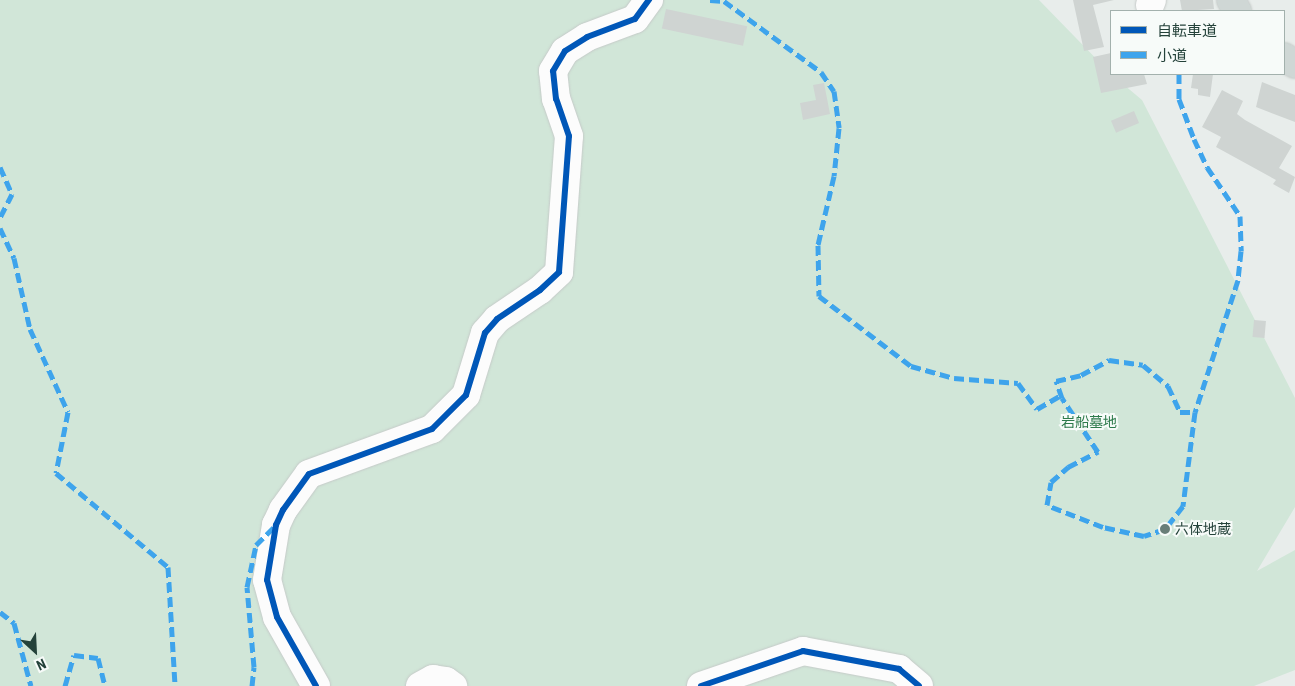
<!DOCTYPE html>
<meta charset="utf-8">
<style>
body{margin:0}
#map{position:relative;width:1295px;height:686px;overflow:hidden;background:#e8edeb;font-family:"Roboto Condensed","Noto Sans JP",sans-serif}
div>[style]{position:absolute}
.green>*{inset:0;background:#d1e6d8}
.building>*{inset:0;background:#cfd4d2;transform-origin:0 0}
.roads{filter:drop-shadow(0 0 1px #c5cac8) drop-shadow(0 0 1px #c5cac8)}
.minor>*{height:28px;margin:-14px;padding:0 14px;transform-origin:14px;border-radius:14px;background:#fcfcfc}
.primary>*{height:28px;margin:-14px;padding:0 14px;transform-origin:14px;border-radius:14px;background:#cfd7d5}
.quiet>*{height:5px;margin-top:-2.5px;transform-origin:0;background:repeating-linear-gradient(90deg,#3ea4ec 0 10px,transparent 0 15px)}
.cycleway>*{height:6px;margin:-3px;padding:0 3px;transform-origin:3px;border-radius:3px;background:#0057b8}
.dots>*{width:14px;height:14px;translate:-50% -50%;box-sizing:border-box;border:2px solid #f7fbf9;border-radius:50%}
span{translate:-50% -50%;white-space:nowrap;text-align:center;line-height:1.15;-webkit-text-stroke:4px #f7fbf9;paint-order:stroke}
.park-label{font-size:14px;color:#2d7a4b}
.poi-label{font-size:14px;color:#24423a}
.left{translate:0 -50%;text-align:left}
.legend{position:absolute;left:1110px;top:10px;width:175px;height:65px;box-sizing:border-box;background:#f7fbf9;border:1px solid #a3b1ad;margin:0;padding:6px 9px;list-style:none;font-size:15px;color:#24423a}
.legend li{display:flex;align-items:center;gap:10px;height:25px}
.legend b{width:25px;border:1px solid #a3b1ad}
.north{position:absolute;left:10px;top:626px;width:50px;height:50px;-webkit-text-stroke:4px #f7fbf9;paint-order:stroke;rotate:155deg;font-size:14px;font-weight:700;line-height:20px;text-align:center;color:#24423a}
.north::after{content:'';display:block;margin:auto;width:18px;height:22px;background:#24423a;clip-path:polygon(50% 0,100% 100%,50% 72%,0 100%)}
</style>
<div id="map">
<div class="green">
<i style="clip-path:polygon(0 0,1039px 0,1111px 74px,1142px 100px,1295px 398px,1295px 507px,1257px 571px,1295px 550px,1295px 670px,1254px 686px,0 686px)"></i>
</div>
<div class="building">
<i style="clip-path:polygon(1073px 0,1114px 0,1093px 5px,1104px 47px,1084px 51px)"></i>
<i style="clip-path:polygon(1180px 0,1213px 0,1214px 9px,1182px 11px)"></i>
<i style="left:666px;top:9px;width:83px;height:20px;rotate:12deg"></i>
<i style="clip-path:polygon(1111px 53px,1111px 74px,1144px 74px,1147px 84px,1101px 93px,1093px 57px)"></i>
<i style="clip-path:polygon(1193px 74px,1213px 74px,1210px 97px,1198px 95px,1198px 89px,1191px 88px)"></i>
<i style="clip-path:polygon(1262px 82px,1295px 95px,1295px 122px,1256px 107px)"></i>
<i style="clip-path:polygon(824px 83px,830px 114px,803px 120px,800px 103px,816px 100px,813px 85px)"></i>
<i style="clip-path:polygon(1222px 90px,1243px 101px,1237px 114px,1245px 120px,1292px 146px,1279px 168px,1295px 177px,1289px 193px,1273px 184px,1276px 180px,1216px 147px,1221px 137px,1202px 127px)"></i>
<i style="left:1134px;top:111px;width:13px;height:25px;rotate:67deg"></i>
<i style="left:1254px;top:320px;width:12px;height:17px;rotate:5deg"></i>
</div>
<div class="roads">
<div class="minor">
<i style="left:1150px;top:5px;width:5px;rotate:-68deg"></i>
<i style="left:316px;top:686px;width:79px;rotate:-119.5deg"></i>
<i style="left:277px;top:617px;width:38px;rotate:-105deg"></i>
<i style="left:267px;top:580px;width:56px;rotate:-80.7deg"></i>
<i style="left:276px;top:525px;width:17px;rotate:-65deg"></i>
<i style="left:283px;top:510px;width:44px;rotate:-54.2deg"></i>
<i style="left:309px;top:474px;width:131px;rotate:-20.1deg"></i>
<i style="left:432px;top:429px;width:48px;rotate:-45deg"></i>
<i style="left:466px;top:395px;width:65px;rotate:-73deg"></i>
<i style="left:485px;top:333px;width:18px;rotate:-49deg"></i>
<i style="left:497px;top:319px;width:52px;rotate:-34deg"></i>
<i style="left:540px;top:290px;width:26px;rotate:-43deg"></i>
<i style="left:559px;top:272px;width:136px;rotate:-85.8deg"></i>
<i style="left:569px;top:136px;width:39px;rotate:-109deg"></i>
<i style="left:556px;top:99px;width:28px;rotate:-96deg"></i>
<i style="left:553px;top:71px;width:23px;rotate:-59deg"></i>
<i style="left:565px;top:51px;width:26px;rotate:-32deg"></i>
<i style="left:587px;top:37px;width:51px;rotate:-20.6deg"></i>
<i style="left:635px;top:19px;width:24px;rotate:-54deg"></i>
<i style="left:420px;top:686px;width:15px;rotate:-28deg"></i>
<i style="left:433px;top:679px;width:13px;rotate:9deg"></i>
<i style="left:446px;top:681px;width:9px;rotate:36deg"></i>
<i style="left:701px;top:686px;width:108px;rotate:-18.9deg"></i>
<i style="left:803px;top:651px;width:98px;rotate:10.6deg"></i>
<i style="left:899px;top:669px;width:26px;rotate:40deg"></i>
</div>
<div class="primary">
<i style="left:1231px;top:0;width:13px;rotate:61deg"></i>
<i style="left:1284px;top:57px;width:13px;rotate:32deg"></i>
</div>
</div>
<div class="quiet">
<i style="left:710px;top:0;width:14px;rotate:4deg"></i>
<i style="left:724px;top:1px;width:120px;rotate:36.2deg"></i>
<i style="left:821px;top:72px;width:23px;rotate:56deg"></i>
<i style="left:834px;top:91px;width:37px;rotate:82deg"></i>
<i style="left:839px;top:128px;width:48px;rotate:95.9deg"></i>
<i style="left:834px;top:176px;width:71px;rotate:103.1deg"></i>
<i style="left:818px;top:245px;width:51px;rotate:88.9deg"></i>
<i style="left:819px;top:296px;width:116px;rotate:37.3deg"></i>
<i style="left:911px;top:366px;width:45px;rotate:15.6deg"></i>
<i style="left:954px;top:378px;width:64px;rotate:4.5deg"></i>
<i style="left:1018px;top:383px;width:32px;rotate:54deg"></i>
<i style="left:1037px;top:409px;width:28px;rotate:-30deg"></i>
<i style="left:1179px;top:74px;width:25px;rotate:90deg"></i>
<i style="left:1179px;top:99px;width:43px;rotate:69.4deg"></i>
<i style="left:1194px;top:139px;width:31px;rotate:65deg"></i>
<i style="left:1207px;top:167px;width:59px;rotate:56deg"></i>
<i style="left:1240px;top:216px;width:35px;rotate:88deg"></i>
<i style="left:1241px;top:251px;width:29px;rotate:96deg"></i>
<i style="left:1238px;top:280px;width:139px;rotate:108deg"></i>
<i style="left:1195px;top:412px;width:95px;rotate:97.3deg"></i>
<i style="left:1183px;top:506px;width:29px;rotate:128deg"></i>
<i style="left:1165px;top:529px;width:22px;rotate:162deg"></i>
<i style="left:1144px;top:536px;width:42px;rotate:-167.6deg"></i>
<i style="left:1103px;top:527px;width:60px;rotate:-158.6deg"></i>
<i style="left:1047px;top:505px;width:23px;rotate:-80deg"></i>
<i style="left:1051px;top:482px;width:23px;rotate:-41deg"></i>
<i style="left:1068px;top:467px;width:34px;rotate:-27deg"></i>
<i style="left:1098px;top:452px;width:65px;rotate:-123.7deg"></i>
<i style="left:1062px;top:398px;width:18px;rotate:-109deg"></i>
<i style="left:1056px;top:381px;width:26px;rotate:-13deg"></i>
<i style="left:1081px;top:375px;width:32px;rotate:-28deg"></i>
<i style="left:1109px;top:360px;width:34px;rotate:8deg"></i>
<i style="left:1143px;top:365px;width:33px;rotate:40deg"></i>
<i style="left:1168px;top:386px;width:29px;rotate:65deg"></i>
<i style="left:1180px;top:412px;width:15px"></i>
<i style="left:0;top:167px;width:30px;rotate:66deg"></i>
<i style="left:12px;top:194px;width:27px;rotate:117deg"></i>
<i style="left:0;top:228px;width:33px;rotate:65deg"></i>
<i style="left:14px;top:258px;width:73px;rotate:77.3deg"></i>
<i style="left:30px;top:329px;width:91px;rotate:65.4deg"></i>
<i style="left:68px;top:412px;width:62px;rotate:101.1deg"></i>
<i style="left:56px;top:473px;width:146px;rotate:40deg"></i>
<i style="left:168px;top:567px;width:119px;rotate:86.6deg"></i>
<i style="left:0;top:612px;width:18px;rotate:38deg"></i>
<i style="left:14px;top:623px;width:65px;rotate:74.9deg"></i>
<i style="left:65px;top:686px;width:32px;rotate:-74deg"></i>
<i style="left:74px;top:655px;width:24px;rotate:7deg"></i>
<i style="left:98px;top:658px;width:29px;rotate:76deg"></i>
<i style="left:252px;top:686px;width:19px;rotate:-84deg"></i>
<i style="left:254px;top:667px;width:80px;rotate:-95deg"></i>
<i style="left:247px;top:587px;width:43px;rotate:-77.9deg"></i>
<i style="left:256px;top:545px;width:25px;rotate:-45deg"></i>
</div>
<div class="cycleway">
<i style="left:316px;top:686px;width:79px;rotate:-119.5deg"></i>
<i style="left:277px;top:617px;width:38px;rotate:-105deg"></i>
<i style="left:267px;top:580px;width:56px;rotate:-80.7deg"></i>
<i style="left:276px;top:525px;width:17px;rotate:-65deg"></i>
<i style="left:283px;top:510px;width:44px;rotate:-54.2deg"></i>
<i style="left:309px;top:474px;width:131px;rotate:-20.1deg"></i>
<i style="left:432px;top:429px;width:48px;rotate:-45deg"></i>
<i style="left:466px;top:395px;width:65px;rotate:-73deg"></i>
<i style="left:485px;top:333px;width:18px;rotate:-49deg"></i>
<i style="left:497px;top:319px;width:52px;rotate:-34deg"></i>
<i style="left:540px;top:290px;width:26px;rotate:-43deg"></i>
<i style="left:559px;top:272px;width:136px;rotate:-85.8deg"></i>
<i style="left:569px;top:136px;width:39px;rotate:-109deg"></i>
<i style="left:556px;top:99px;width:28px;rotate:-96deg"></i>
<i style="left:553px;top:71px;width:23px;rotate:-59deg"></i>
<i style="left:565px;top:51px;width:26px;rotate:-32deg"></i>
<i style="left:587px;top:37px;width:51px;rotate:-20.6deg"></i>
<i style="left:635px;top:19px;width:24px;rotate:-54deg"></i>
<i style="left:701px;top:686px;width:108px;rotate:-18.9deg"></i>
<i style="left:803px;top:651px;width:98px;rotate:10.6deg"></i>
<i style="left:899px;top:669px;width:26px;rotate:40deg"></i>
</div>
<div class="dots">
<i style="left:1165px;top:529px;background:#697e78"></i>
</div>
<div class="park-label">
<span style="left:1089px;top:422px">岩船墓地</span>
</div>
<div class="poi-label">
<span class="left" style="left:1175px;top:529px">六体地蔵</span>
</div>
<ul class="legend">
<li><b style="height:6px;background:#0057b8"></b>自転車道</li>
<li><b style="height:6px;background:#3ea4ec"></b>小道</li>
</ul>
<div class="north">N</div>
</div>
